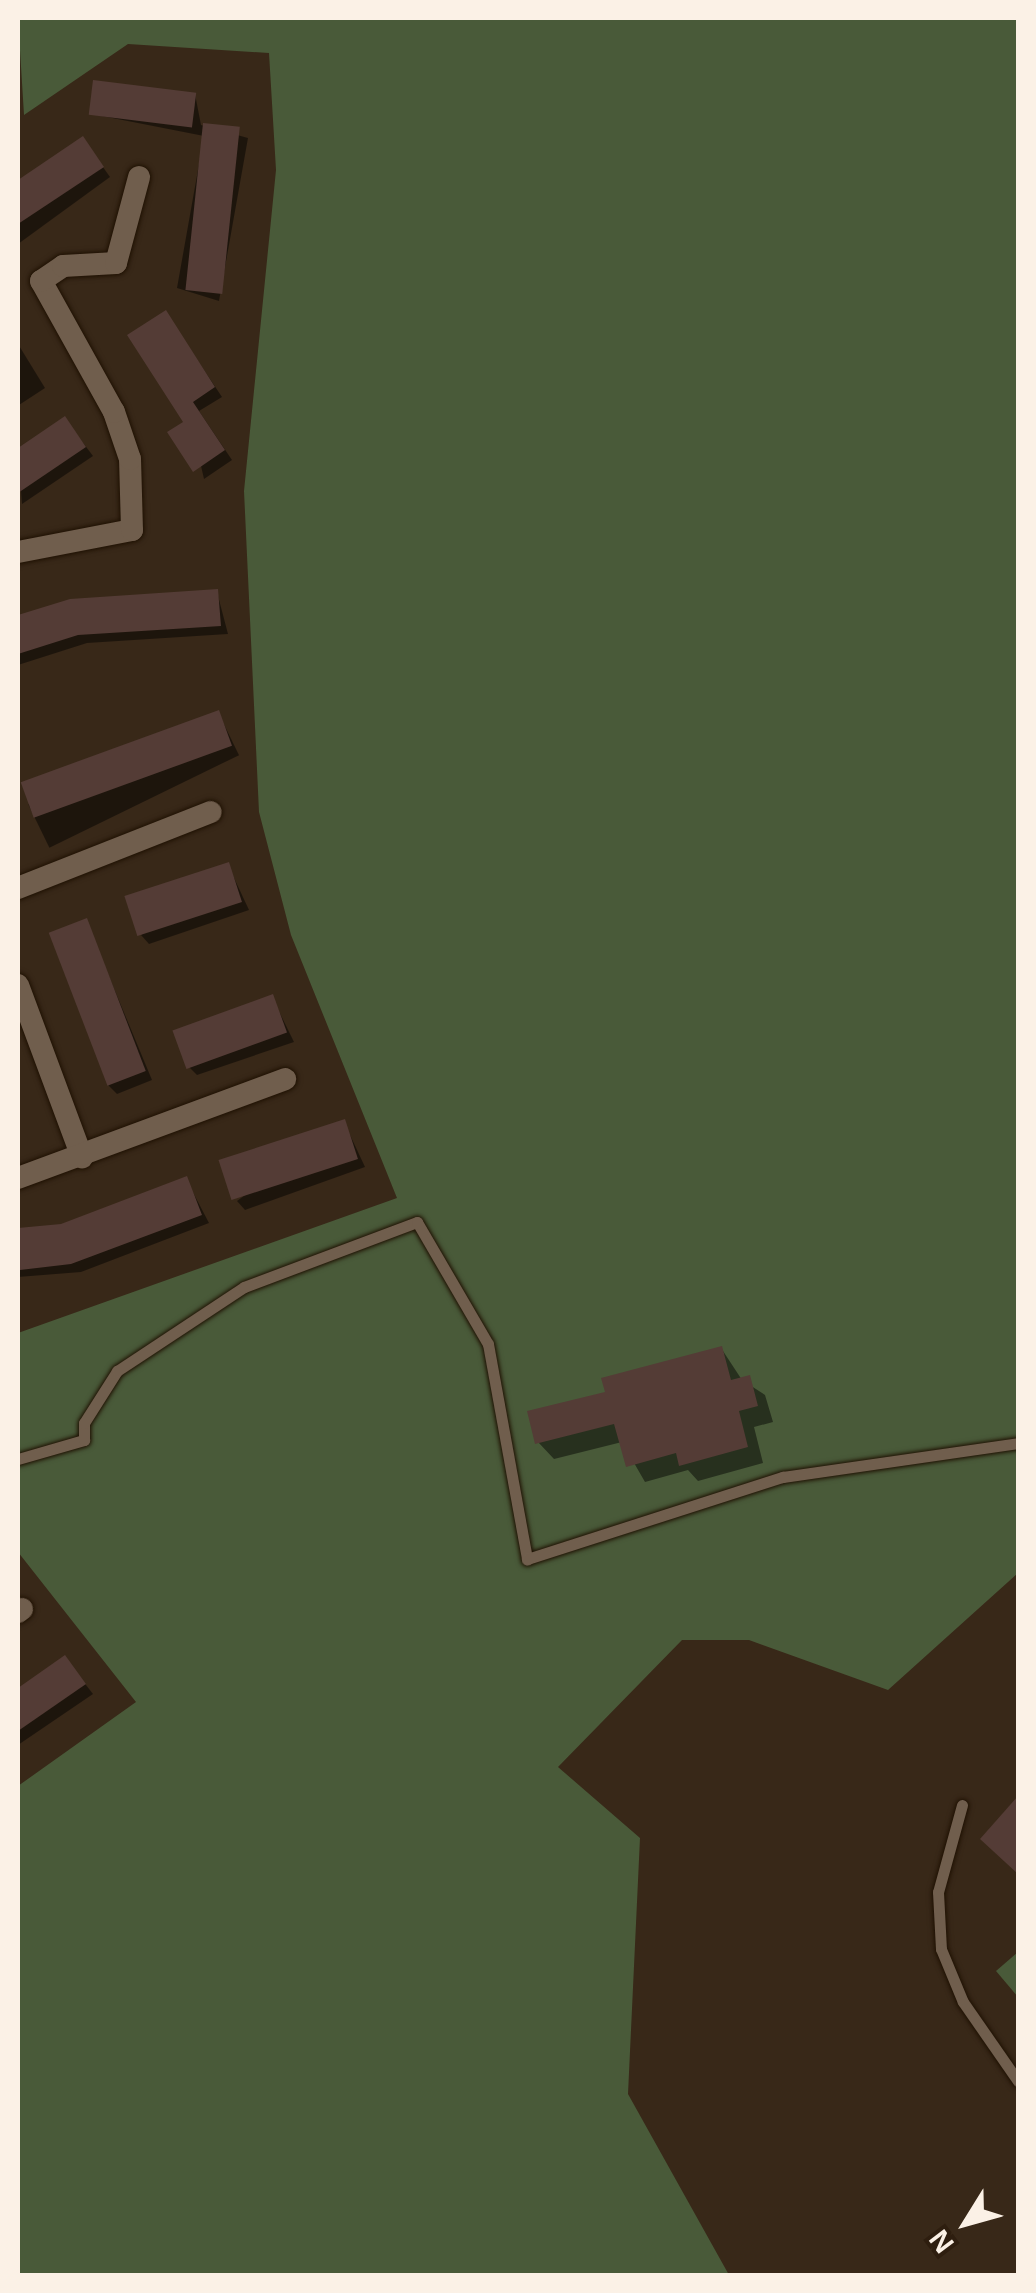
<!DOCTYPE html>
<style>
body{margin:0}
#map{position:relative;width:1036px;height:2293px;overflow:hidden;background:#382818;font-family:Arial,sans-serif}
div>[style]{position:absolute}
.green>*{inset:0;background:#495a39}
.shadow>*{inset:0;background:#0007;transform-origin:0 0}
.building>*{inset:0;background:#543c36;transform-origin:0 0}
.roads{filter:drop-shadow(0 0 2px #1f1103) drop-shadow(0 0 2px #1f1103)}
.service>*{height:11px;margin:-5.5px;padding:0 5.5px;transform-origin:5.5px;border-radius:5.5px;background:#705e4d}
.minor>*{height:22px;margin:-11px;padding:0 11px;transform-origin:11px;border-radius:11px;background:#705e4d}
span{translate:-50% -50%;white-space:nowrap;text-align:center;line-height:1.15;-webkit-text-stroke:10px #2e1e0f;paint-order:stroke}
.frame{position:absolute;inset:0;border:20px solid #fbf1e6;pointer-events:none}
.north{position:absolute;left:916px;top:2173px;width:100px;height:100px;-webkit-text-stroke:8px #2e1e0f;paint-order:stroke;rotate:233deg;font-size:28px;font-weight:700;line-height:40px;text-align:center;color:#fbf1e6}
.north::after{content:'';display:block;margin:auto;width:35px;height:45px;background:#fbf1e6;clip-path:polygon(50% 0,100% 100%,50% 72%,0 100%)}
</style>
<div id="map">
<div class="green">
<i style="clip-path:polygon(18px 18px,1018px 18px,1018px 1573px,888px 1690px,749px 1640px,682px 1640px,558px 1767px,640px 1838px,628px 2094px,729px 2275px,18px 2275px,18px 1786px,136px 1702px,18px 1552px,18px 1333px,397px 1198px,291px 935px,259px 812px,244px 491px,276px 170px,269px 53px,128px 44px,24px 115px)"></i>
<i style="clip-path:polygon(1018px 1952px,1018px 1997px,996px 1971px)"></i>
</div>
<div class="shadow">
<i style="clip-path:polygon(195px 94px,201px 125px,248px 138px,219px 301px,177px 288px,204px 136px,92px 114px)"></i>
<i style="clip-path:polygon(83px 139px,110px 177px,18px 244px,18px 187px)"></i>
<i style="clip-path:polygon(166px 313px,222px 397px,199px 411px,232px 460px,204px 479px)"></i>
<i style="clip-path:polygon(18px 344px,45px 388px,19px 405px,18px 404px)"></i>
<i style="clip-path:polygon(65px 419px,93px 456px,22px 504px,18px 451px)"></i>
<i style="clip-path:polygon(217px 592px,228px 634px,87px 643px,18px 665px,18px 618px,71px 601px)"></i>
<i style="left:218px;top:712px;width:48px;height:211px;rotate:64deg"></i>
<i style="clip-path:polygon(228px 865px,249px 910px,149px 944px,141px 935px)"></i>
<i style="clip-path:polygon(86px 921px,152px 1080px,117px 1094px,108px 1085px)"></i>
<i style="clip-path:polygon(272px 997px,294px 1042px,197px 1075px,188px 1066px)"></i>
<i style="clip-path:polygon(344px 1122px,365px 1167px,245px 1210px,237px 1201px)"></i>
<i style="clip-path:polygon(186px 1179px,209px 1223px,81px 1272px,18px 1277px,18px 1230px,62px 1226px)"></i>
<i style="clip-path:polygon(721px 1348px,742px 1380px,765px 1395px,773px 1422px,754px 1427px,763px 1463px,698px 1481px,688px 1470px,645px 1482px,622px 1442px,554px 1459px,538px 1442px,608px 1394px)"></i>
<i style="clip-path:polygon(65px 1658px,93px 1694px,18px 1745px,18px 1691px)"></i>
</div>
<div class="building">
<i style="left:93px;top:80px;width:104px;height:35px;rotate:7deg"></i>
<i style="left:203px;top:123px;width:37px;height:168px;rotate:6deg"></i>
<i style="clip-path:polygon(83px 136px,104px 167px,18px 224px,18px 180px)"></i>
<i style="clip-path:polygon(166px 310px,215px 387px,193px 402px,225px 450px,193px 472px,167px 432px,183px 422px,127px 335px)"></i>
<i style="clip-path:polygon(65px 416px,86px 447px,18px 493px,18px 448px)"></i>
<i style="clip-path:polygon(218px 589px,221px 626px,78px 635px,18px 654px,18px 615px,70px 599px)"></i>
<i style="left:219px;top:710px;width:38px;height:211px;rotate:70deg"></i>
<i style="left:229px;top:862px;width:42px;height:110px;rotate:72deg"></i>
<i style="left:87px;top:918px;width:164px;height:41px;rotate:69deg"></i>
<i style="left:273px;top:994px;width:41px;height:107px;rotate:70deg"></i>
<i style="left:345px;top:1119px;width:42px;height:133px;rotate:72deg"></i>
<i style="clip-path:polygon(187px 1176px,202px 1215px,71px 1264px,20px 1270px,18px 1228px,61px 1224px)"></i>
<i style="clip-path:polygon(722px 1346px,731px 1380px,750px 1375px,758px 1406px,739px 1411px,748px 1447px,679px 1466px,676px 1453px,626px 1467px,614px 1424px,535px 1444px,527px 1411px,605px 1392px,601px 1378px)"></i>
<i style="clip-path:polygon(65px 1655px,86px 1684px,18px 1731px,18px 1688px)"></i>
<i style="clip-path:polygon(1018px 1796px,1018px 1874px,980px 1839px)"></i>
</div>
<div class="roads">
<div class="service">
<i style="left:18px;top:1459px;width:69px;rotate:-16.1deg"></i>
<i style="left:84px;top:1440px;width:17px;rotate:-90deg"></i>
<i style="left:84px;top:1423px;width:62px;rotate:-57.6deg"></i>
<i style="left:117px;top:1371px;width:152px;rotate:-33.5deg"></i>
<i style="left:244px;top:1287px;width:185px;rotate:-20.6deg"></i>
<i style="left:417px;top:1222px;width:141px;rotate:59.8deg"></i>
<i style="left:488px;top:1344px;width:219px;rotate:79.7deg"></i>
<i style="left:527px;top:1559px;width:269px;rotate:-17.8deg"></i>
<i style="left:783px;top:1477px;width:237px;rotate:-8.2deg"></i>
<i style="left:962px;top:1805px;width:90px;rotate:105.4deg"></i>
<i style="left:938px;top:1892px;width:57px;rotate:87deg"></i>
<i style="left:941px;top:1949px;width:57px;rotate:67.5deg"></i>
<i style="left:963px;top:2002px;width:96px;rotate:55.2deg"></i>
</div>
<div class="minor">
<i style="left:18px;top:552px;width:116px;rotate:-10.9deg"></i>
<i style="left:132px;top:530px;width:71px;rotate:-91.6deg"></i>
<i style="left:130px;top:459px;width:50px;rotate:-108.8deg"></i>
<i style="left:114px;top:412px;width:150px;rotate:-119.1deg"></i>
<i style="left:41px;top:281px;width:27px;rotate:-34deg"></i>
<i style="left:63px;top:266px;width:53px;rotate:-3.2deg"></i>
<i style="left:116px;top:263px;width:89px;rotate:-75deg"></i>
<i style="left:18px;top:888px;width:207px;rotate:-21.5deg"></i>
<i style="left:18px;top:985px;width:184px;rotate:69.6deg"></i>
<i style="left:18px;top:1178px;width:285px;rotate:-20.3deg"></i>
<i style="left:18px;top:1612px;width:5px;rotate:-37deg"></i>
</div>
</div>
<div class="frame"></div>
<div class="north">N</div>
</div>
